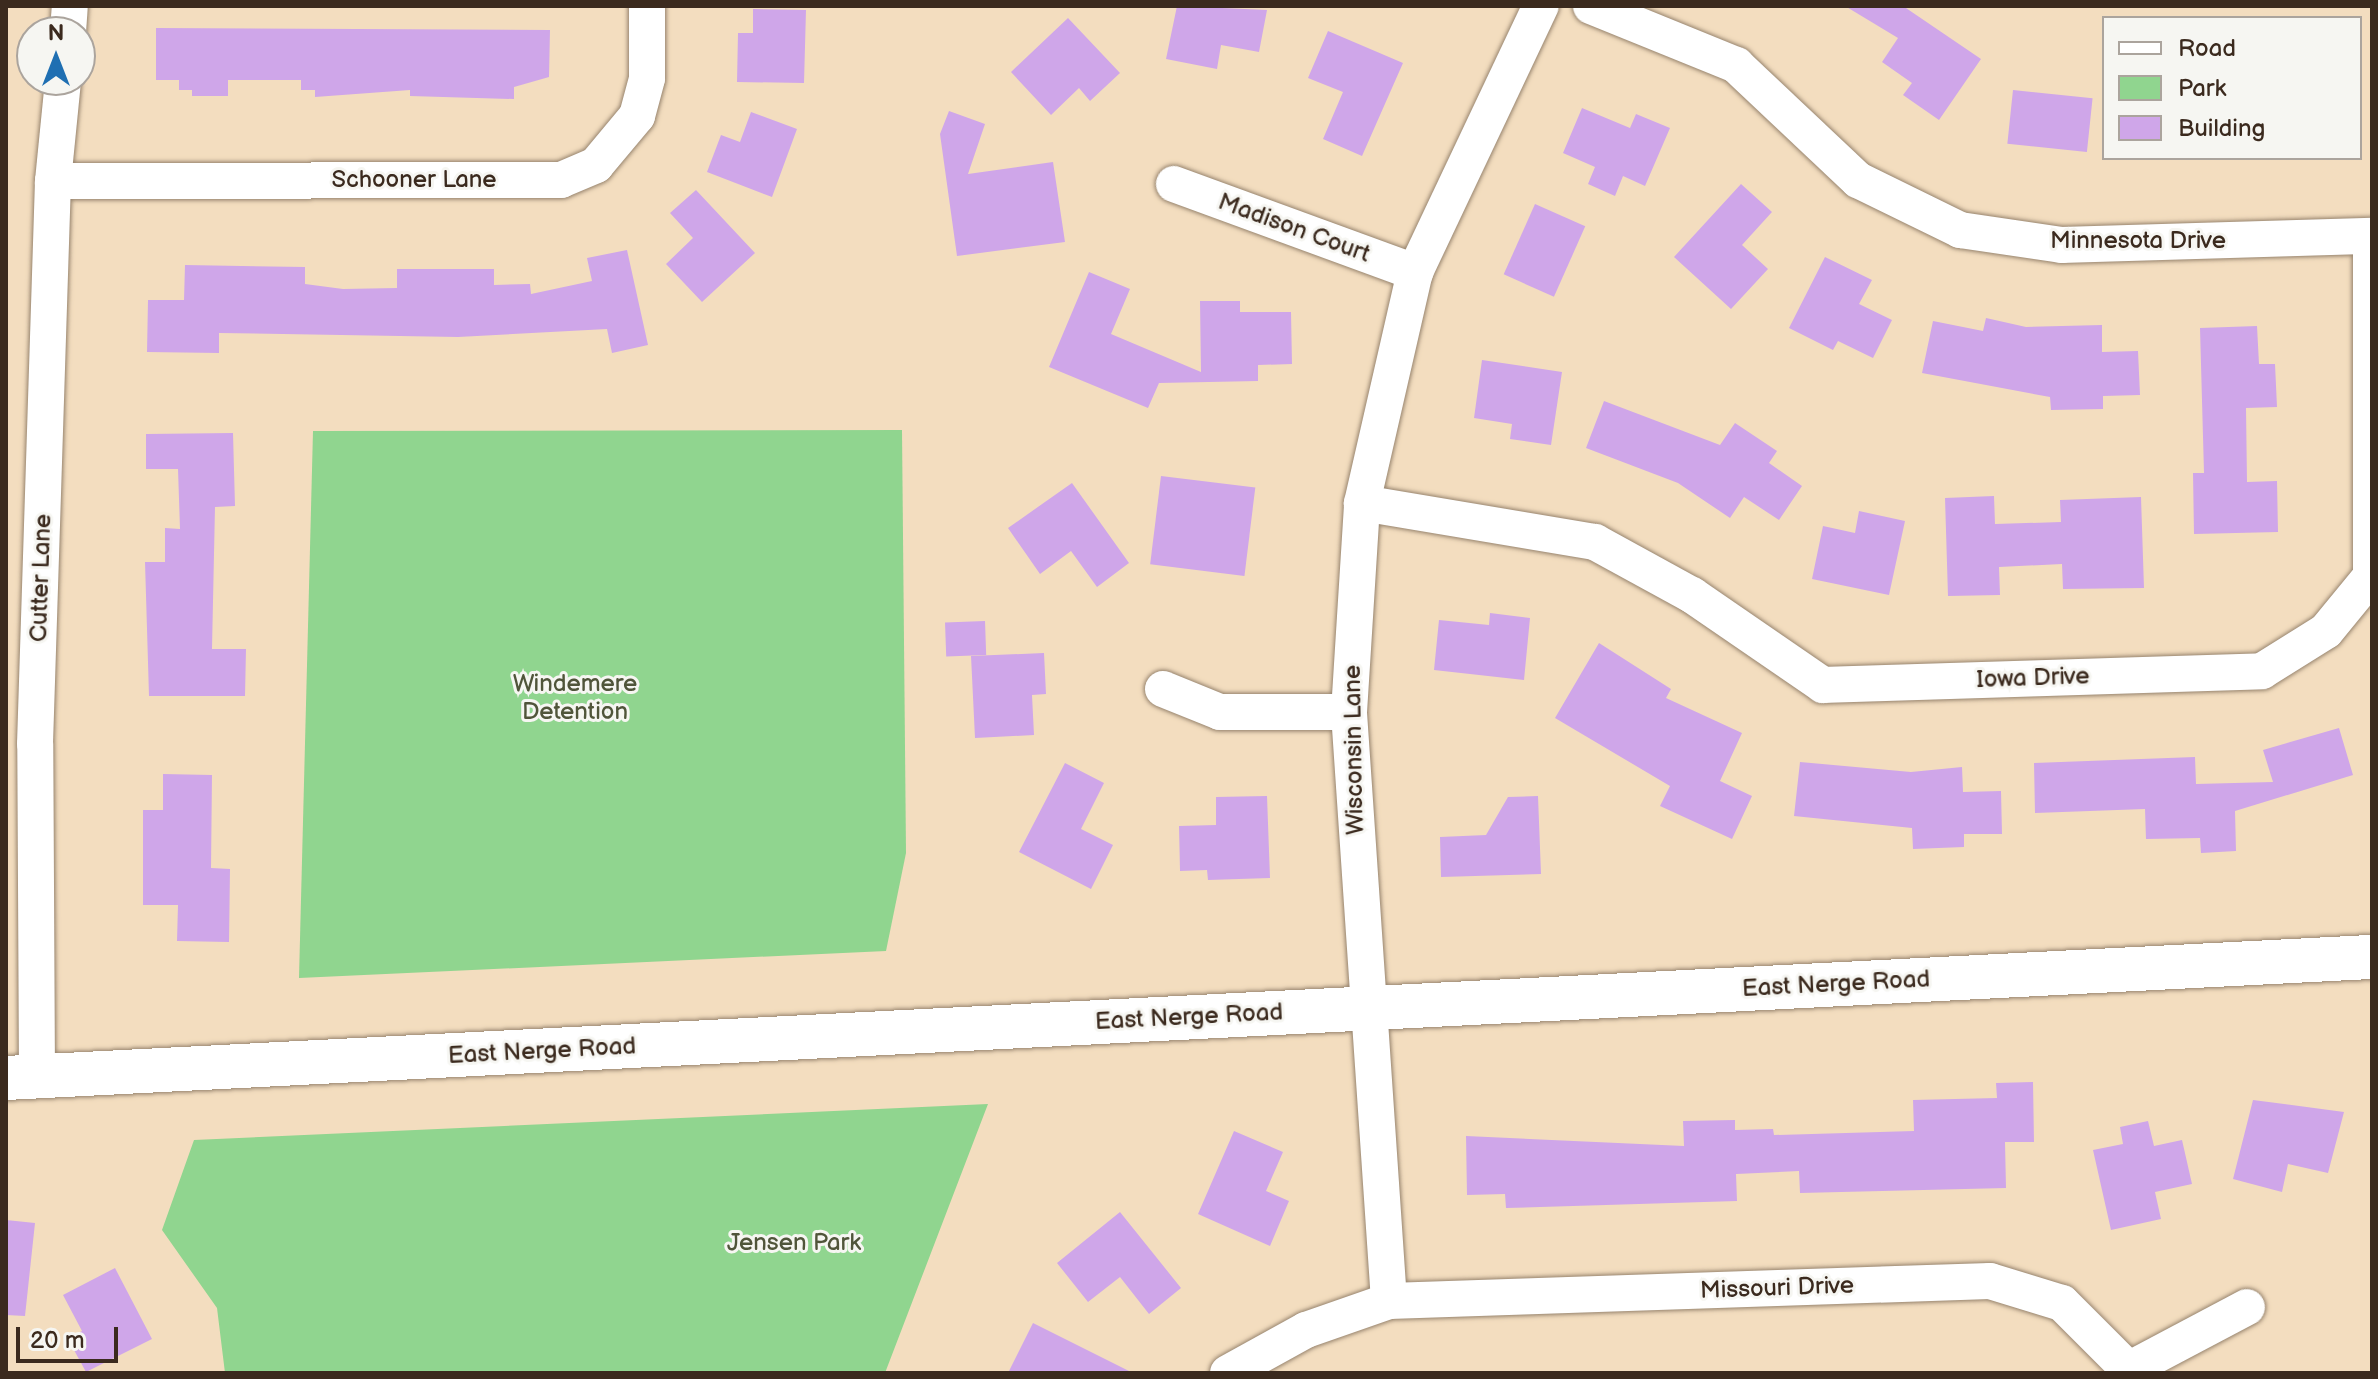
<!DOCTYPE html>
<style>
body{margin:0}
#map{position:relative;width:2378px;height:1379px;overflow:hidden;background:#f3ddbf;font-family:"Balsamiq Sans",sans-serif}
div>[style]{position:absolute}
.green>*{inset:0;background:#90d58f}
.building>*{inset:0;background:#cfa6e9;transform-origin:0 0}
.roads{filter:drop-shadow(0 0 2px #97846e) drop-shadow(0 0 2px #97846e)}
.minor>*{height:36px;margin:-18px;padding:0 18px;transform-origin:18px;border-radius:18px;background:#fff}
.secondary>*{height:44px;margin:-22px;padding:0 22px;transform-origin:22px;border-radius:22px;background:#fff}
span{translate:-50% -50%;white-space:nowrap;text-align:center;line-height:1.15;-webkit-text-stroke:6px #f6f6f2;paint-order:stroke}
.street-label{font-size:24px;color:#3b2a1e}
.park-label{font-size:24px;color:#50553a}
.frame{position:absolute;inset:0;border:8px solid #3b2a1e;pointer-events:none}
.legend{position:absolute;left:2102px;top:16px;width:260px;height:144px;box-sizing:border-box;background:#f6f6f2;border:2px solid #aba49d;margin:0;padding:10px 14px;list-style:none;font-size:24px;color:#3b2a1e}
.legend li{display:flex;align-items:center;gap:16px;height:40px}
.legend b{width:40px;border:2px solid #aba49d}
.north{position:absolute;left:16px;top:16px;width:80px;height:80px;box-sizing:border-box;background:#f6f6f2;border:2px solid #aba49d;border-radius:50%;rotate:0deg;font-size:22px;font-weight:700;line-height:32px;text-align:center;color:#3b2a1e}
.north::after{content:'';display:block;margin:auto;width:28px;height:36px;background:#1f6fb2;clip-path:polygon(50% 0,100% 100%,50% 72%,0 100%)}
.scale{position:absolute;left:16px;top:1327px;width:102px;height:36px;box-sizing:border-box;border:4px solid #3b2a1e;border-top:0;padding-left:10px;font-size:24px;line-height:28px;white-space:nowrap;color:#3b2a1e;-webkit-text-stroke:6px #f6f6f2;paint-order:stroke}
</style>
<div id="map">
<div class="green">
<i style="clip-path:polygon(902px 430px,906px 853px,886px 951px,299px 978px,313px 431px)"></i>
<i style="clip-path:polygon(988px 1104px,885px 1373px,225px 1373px,217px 1308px,162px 1230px,194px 1140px)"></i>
</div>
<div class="building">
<i style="clip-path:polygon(1177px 6px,1267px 10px,1259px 52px,1221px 45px,1217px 69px,1166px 59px)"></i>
<i style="clip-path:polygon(1845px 6px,1903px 6px,1981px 59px,1939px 120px,1903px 95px,1912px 83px,1882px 62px,1898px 38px)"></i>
<i style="clip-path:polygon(753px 9px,806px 10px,804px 83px,737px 82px,738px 33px,753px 33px)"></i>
<i style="clip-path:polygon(1068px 18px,1120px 73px,1090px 101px,1079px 88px,1051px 115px,1011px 72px)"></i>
<i style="clip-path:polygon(156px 28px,550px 30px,549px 77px,514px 87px,514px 99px,410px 96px,410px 90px,315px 97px,315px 90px,301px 90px,301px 80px,228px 80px,228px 96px,192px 96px,192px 90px,179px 90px,179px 80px,156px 80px)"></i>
<i style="clip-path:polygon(1328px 31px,1403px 63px,1362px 156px,1323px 139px,1343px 92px,1308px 78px)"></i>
<i style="left:2013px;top:90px;width:80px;height:54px;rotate:6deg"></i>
<i style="clip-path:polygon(1582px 108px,1630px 128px,1636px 114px,1670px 128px,1645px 186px,1623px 176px,1615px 196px,1588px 184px,1595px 167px,1563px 153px)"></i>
<i style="clip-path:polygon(949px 111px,985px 124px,968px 174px,1053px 162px,1065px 242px,957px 256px,940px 134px)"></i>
<i style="clip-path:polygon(751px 112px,797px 129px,772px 197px,707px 172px,721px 135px,740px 142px)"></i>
<i style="clip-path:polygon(1741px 184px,1772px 212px,1742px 245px,1768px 269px,1731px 309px,1674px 257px)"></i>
<i style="clip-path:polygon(696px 190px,755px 253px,702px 302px,666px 264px,693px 238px,670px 213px)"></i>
<i style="left:1535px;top:204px;width:55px;height:77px;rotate:24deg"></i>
<i style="clip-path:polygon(627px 250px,648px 345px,612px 353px,607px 329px,458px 337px,219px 333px,219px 353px,147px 352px,148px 300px,184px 300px,185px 265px,305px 267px,305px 284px,343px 289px,397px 288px,397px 269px,494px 269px,494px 285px,530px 284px,531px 294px,592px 281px,587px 258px)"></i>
<i style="clip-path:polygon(1825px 257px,1872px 280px,1859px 304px,1892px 320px,1873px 358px,1838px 341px,1833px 350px,1789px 328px)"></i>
<i style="clip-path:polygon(1089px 272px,1130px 289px,1111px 334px,1201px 372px,1200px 301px,1240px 301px,1240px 312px,1291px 312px,1292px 364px,1258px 365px,1258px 381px,1159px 383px,1148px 408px,1049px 367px)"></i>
<i style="clip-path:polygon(1986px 318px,2026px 327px,2102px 325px,2102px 352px,2138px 351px,2140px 395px,2103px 396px,2103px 409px,2051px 410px,2050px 397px,1922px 373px,1933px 321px,1983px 331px)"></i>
<i style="clip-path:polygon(2257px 326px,2259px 364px,2275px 364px,2277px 407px,2246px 408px,2247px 482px,2277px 481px,2278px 532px,2194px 534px,2193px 473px,2204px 473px,2200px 328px)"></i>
<i style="clip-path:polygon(1482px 360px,1562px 372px,1551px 445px,1510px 439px,1512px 424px,1474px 418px)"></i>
<i style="clip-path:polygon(1604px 401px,1720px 445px,1735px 423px,1777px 451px,1769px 463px,1802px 486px,1779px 520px,1744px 497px,1730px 518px,1678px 483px,1586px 448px)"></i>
<i style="clip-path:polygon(233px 433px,235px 506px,215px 507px,212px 649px,246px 649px,245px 696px,149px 696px,145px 562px,165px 562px,165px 528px,180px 529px,178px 469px,146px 469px,146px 434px)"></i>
<i style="left:1161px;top:476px;width:95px;height:89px;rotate:7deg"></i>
<i style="clip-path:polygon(1072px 483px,1129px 563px,1097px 587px,1071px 551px,1040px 574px,1008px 528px)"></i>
<i style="clip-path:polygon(1994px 496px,1995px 524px,2061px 522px,2060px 500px,2141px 497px,2144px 588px,2063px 589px,2062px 564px,1999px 567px,2000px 595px,1948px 596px,1945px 498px)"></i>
<i style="clip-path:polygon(1859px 511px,1905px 521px,1889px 595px,1812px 579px,1823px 526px,1855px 533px)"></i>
<i style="clip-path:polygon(1490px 613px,1530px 618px,1524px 680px,1434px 670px,1439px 620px,1489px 625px)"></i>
<i style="left:985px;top:621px;width:34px;height:40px;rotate:88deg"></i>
<i style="clip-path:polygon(1599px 643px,1671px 689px,1666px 698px,1742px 733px,1720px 781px,1752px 796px,1732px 839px,1660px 806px,1670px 786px,1555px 718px)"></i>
<i style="clip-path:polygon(1044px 653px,1046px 694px,1032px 695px,1034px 735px,975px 738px,971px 656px)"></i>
<i style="clip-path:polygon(2339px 728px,2353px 775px,2235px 811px,2236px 851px,2201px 853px,2200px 838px,2146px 839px,2145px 809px,2035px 813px,2034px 763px,2195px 757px,2196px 784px,2273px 782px,2263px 750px)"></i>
<i style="clip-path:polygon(1800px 762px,1911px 772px,1962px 767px,1963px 792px,2001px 791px,2002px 834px,1964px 834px,1964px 847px,1913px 849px,1912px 828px,1794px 816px)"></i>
<i style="clip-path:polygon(1065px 763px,1104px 783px,1081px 829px,1113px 845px,1091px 889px,1019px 852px)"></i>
<i style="clip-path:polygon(163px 774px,212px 775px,211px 868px,230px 869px,229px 942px,177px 941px,178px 905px,143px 905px,143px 810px,163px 810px)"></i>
<i style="clip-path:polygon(1267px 796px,1270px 878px,1208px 880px,1207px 870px,1180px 871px,1179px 826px,1216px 825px,1216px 797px)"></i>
<i style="clip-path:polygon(1538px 796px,1541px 874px,1441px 877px,1440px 837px,1486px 835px,1508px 797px)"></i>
<i style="clip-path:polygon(2033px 1082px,2034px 1142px,2005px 1142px,2006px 1188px,1800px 1193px,1799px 1171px,1736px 1174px,1737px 1201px,1506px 1208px,1505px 1194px,1467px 1195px,1466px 1136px,1684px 1146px,1683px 1121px,1735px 1120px,1735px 1130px,1773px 1129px,1774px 1135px,1914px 1131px,1913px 1100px,1997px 1098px,1996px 1083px)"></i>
<i style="clip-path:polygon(2253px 1100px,2344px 1112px,2328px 1173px,2288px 1164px,2282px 1192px,2233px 1179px)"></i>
<i style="clip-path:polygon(2148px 1121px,2154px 1146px,2182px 1140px,2192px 1184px,2155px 1192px,2161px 1219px,2111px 1230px,2093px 1150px,2123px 1144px,2120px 1127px)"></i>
<i style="clip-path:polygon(1234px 1131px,1283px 1152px,1266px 1191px,1289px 1201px,1270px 1246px,1198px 1214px)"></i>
<i style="clip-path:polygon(1120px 1212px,1181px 1288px,1149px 1314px,1120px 1277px,1088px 1302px,1057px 1263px)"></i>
<i style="clip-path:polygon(6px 1220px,35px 1223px,25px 1316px,6px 1315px)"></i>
<i style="clip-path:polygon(115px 1268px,152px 1339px,86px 1372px,68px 1339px,82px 1331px,63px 1295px)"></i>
<i style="clip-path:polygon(1033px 1323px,1133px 1373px,1008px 1373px)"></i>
</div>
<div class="roads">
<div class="minor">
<i style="left:1591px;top:6px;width:157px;rotate:22.1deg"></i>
<i style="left:1736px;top:65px;width:168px;rotate:43.3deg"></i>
<i style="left:1858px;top:180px;width:114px;rotate:26.1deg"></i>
<i style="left:1960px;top:230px;width:103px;rotate:8.4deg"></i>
<i style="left:2062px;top:245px;width:310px;rotate:-1.7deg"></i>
<i style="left:68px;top:32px;width:26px;rotate:-86deg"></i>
<i style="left:53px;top:181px;width:508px;rotate:-0.11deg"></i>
<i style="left:561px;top:180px;width:38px;rotate:-23deg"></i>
<i style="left:596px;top:165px;width:64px;rotate:-50.1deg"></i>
<i style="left:637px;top:116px;width:39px;rotate:-75deg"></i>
<i style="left:647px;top:78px;width:72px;rotate:-90deg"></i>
<i style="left:1174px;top:184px;width:257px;rotate:20.1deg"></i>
<i style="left:1362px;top:503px;width:236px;rotate:9.5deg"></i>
<i style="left:1595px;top:542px;width:111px;rotate:28.7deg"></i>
<i style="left:1692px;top:595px;width:159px;rotate:34.5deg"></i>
<i style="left:1823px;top:685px;width:439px;rotate:-1.8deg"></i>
<i style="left:2262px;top:671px;width:75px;rotate:-32deg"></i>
<i style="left:2326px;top:631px;width:71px;rotate:-50.7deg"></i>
<i style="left:2371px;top:576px;width:340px;rotate:-90deg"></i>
<i style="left:1163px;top:689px;width:61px;rotate:22deg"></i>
<i style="left:1220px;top:712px;width:129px"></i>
<i style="left:37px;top:1076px;width:332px;rotate:-90.3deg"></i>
<i style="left:35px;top:744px;width:563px;rotate:-88.17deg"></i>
<i style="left:53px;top:181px;width:101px;rotate:-84.3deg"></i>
<i style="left:1389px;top:1301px;width:590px;rotate:-93.89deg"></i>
<i style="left:1349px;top:712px;width:209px;rotate:-86.4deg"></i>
<i style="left:1362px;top:503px;width:237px;rotate:-77.1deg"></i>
<i style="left:1415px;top:272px;width:294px;rotate:-64.7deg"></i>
<i style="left:2132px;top:1368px;width:130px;rotate:-27.9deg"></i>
<i style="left:1228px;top:1373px;width:89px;rotate:-28.9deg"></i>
<i style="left:1306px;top:1330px;width:88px;rotate:-19.3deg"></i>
<i style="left:1389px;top:1301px;width:601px;rotate:-1.91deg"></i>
<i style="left:1990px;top:1281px;width:75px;rotate:17deg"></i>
<i style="left:2062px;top:1303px;width:99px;rotate:45deg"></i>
</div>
<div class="secondary">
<i style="left:6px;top:1078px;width:2369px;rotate:-2.93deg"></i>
</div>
</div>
<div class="street-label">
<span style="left:414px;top:180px">Schooner Lane</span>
<span style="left:1294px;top:228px;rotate:20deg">Madison Court</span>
<span style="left:2138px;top:241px">Minnesota Drive</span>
<span style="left:41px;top:578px;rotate:-88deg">Cutter Lane</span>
<span style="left:2033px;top:678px;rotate:-2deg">Iowa Drive</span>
<span style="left:1354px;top:750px;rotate:-91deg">Wisconsin Lane</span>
<span style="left:1836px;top:984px;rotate:-3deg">East Nerge Road</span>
<span style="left:1189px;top:1017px;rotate:-3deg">East Nerge Road</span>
<span style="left:542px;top:1051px;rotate:-3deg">East Nerge Road</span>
<span style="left:1777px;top:1288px;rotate:-2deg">Missouri Drive</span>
</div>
<div class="park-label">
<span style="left:575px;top:698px">Windemere<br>Detention</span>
<span style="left:794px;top:1243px">Jensen Park</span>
</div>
<div class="frame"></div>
<ul class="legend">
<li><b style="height:10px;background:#fff"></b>Road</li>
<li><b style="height:22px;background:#90d58f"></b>Park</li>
<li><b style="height:22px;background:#cfa6e9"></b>Building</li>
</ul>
<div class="north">N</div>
<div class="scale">20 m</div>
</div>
